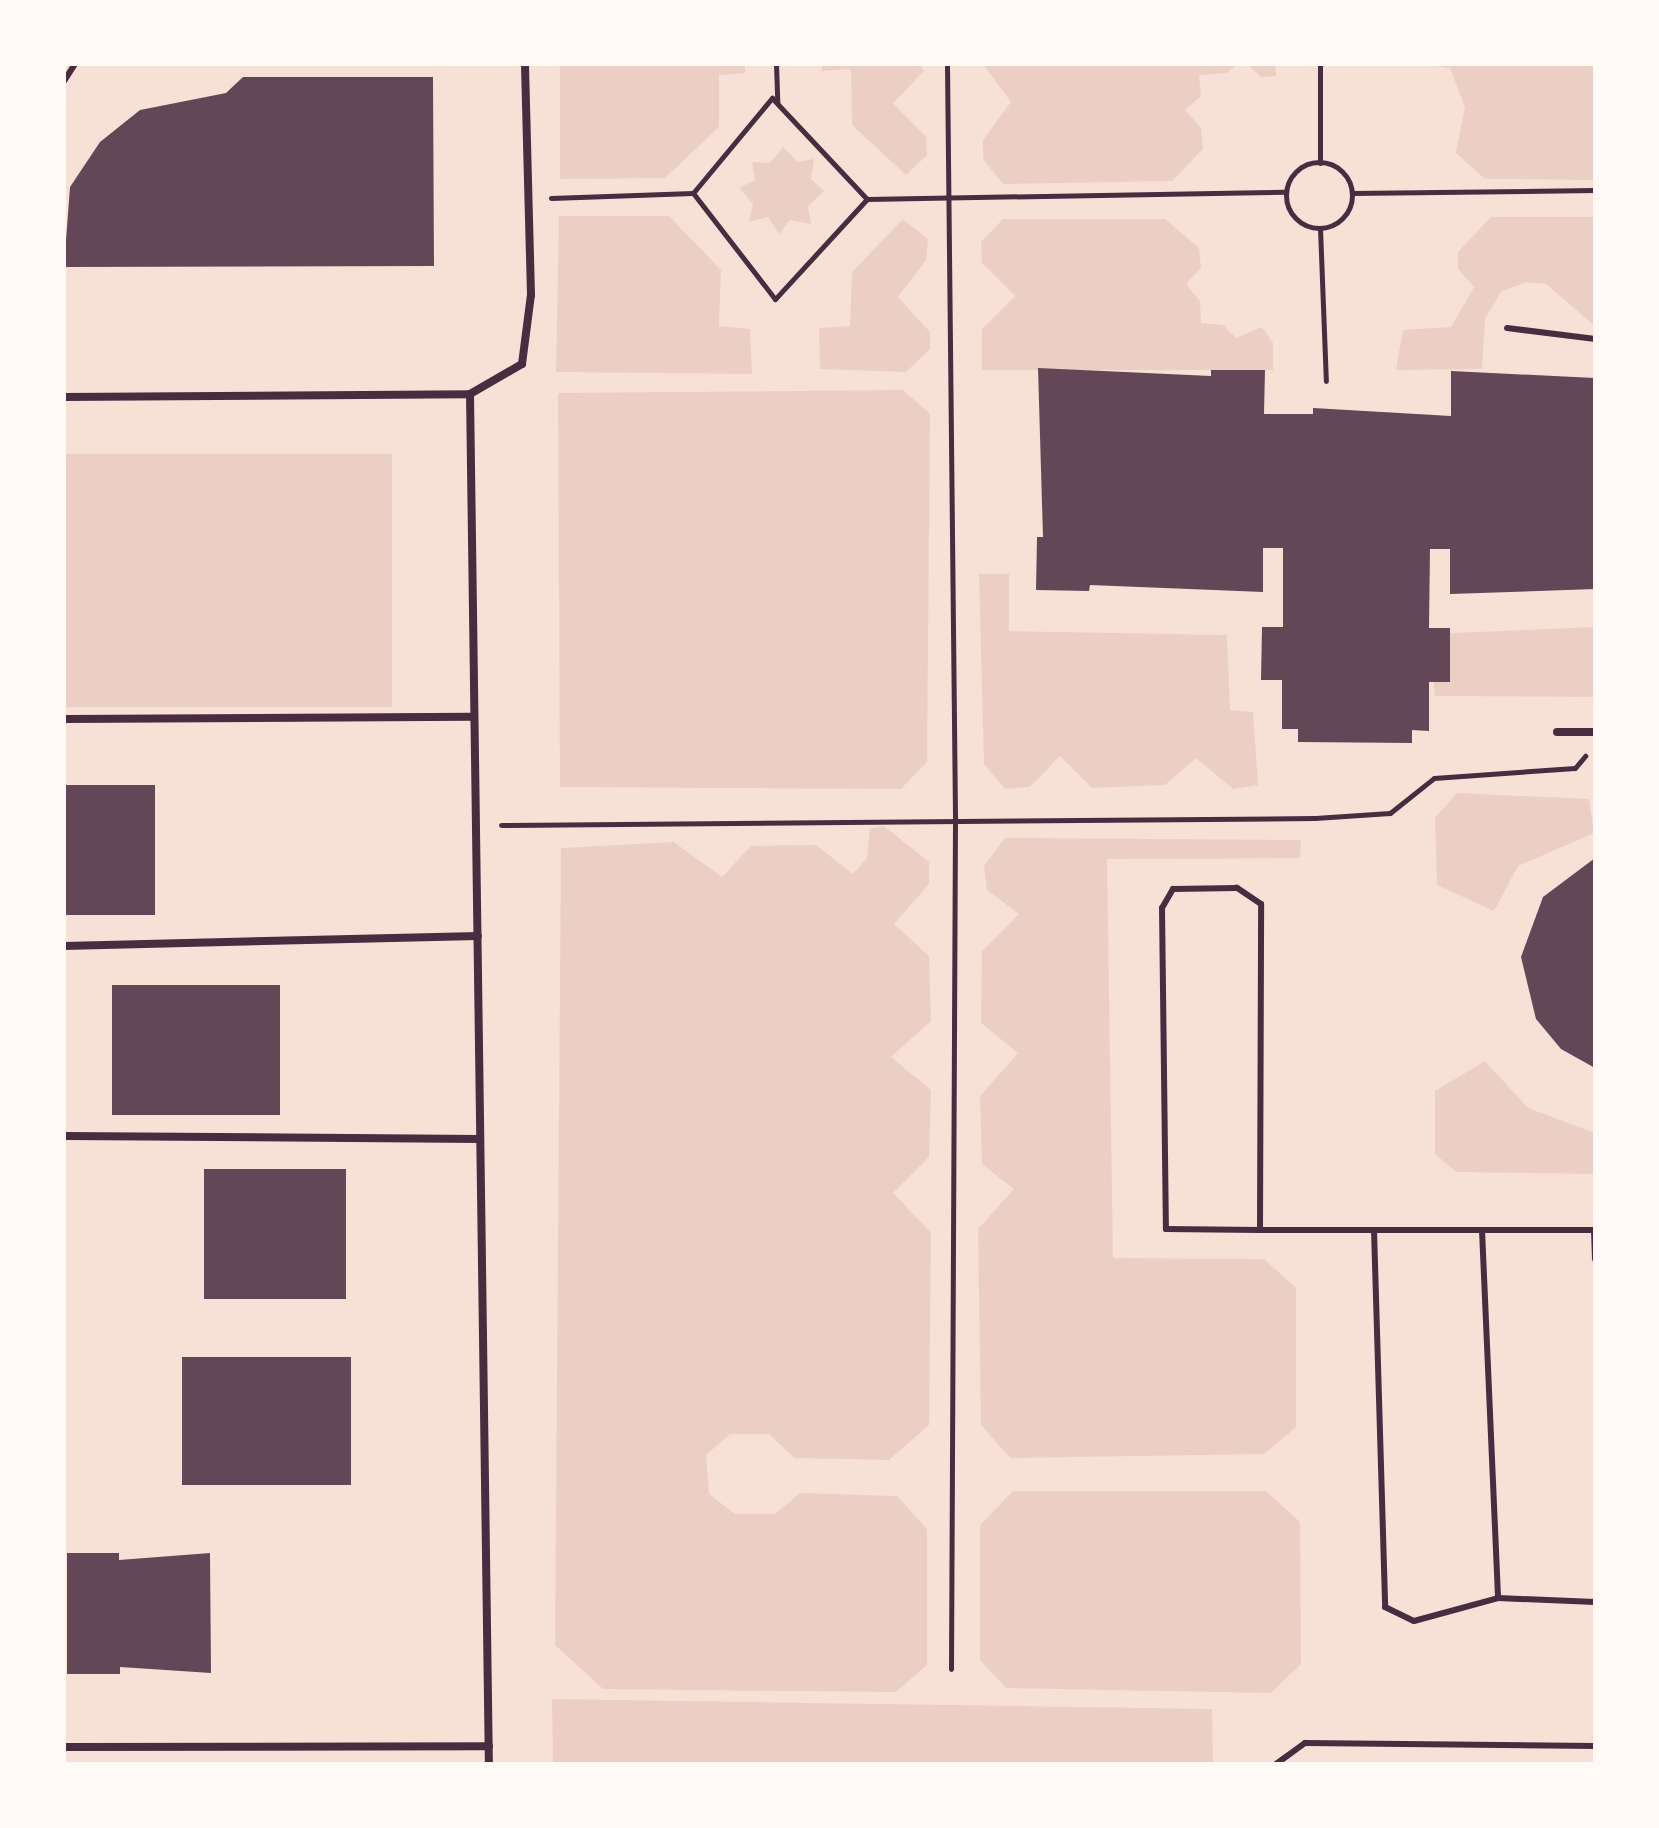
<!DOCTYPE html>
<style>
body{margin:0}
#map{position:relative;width:1659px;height:1828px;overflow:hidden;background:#f7e1d7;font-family:Poppins,sans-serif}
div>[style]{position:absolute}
.green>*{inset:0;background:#ebcfc5;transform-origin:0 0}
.building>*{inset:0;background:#644757;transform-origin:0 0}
.path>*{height:5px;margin:-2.5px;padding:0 2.5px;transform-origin:2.5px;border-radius:2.5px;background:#4a2c40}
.path>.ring{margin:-2.5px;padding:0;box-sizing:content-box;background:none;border:5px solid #4a2c40;border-radius:50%}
.service>*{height:6px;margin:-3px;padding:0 3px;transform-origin:3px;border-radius:3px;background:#4a2c40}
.minor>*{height:8px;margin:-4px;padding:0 4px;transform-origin:4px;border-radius:4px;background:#4a2c40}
span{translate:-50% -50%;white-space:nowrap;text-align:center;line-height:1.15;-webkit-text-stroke:6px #fffaf5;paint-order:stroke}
.frame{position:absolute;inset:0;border:66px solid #fffaf5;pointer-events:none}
</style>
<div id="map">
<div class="green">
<i style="clip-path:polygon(560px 64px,745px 64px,745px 73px,719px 75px,719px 127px,665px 178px,560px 179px)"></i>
<i style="clip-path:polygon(822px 64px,919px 64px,924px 71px,893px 103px,926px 137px,927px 155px,906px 175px,852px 125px,851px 69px,822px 71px)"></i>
<i style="clip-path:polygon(1238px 64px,1227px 73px,1199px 75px,1201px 96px,1185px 110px,1201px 128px,1203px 149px,1172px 181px,1003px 184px,983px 159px,983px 140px,1011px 102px,983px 64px)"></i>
<i style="clip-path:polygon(1247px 64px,1275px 64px,1276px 76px,1261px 77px)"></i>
<i style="clip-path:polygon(1419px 64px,1595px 64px,1595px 180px,1485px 179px,1456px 153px,1465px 107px,1450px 68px)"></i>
<i style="clip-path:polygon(783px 147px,798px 162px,814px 159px,811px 179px,824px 191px,808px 206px,811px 224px,790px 220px,779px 234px,768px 217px,749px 222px,753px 204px,739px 188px,755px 180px,752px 162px,770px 163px)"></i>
<i style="clip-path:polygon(559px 216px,669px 216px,721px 270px,719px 326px,750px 329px,752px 374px,556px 372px)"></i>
<i style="clip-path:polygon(1491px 217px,1595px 217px,1595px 326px,1546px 284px,1526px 282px,1501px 292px,1485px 319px,1482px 369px,1396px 370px,1403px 330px,1451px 327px,1474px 287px,1458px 269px,1458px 252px)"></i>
<i style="clip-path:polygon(903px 219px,928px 239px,926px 260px,898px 297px,930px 332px,930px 349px,906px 372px,820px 369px,819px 328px,850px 326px,852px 272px)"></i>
<i style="clip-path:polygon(1003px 219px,1165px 219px,1199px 248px,1201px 268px,1186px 284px,1200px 301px,1201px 323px,1223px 325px,1236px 338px,1262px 327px,1273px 343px,1273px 370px,982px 370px,982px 329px,1015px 296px,982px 263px,981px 242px)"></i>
<i style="clip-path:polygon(903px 390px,930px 414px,927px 762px,901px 789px,560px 787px,558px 393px)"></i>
<i style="left:64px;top:454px;width:328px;height:253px"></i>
<i style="clip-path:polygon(979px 574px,1009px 574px,1009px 631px,1227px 635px,1230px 710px,1253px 712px,1258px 785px,1233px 789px,1196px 758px,1165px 785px,1092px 788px,1060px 756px,1030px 787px,1005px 789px,984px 764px)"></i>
<i style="clip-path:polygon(1595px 627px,1595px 697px,1435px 696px,1429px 634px)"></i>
<i style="clip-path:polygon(1457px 793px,1589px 799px,1594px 833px,1518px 866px,1494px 911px,1437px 885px,1435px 818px)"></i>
<i style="clip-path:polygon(884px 826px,929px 862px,929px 884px,894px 924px,929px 956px,931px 1021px,891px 1057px,931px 1090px,929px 1157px,893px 1193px,931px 1233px,929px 1425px,889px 1460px,794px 1458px,769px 1434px,730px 1434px,706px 1455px,709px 1494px,735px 1514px,775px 1514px,800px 1493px,897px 1496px,927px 1529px,927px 1665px,896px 1692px,603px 1689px,555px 1645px,561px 848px,674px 842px,722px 877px,751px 846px,816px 845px,853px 874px,867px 858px,870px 829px)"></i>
<i style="clip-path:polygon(1005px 838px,1301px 840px,1300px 858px,1107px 859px,1113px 1258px,1264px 1259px,1296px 1288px,1296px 1427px,1264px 1454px,1010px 1458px,981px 1425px,978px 1229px,1014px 1189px,982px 1164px,980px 1096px,1018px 1053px,981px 1023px,982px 951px,1019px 914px,987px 890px,984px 866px)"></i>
<i style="clip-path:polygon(1485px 1061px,1528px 1108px,1595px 1133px,1595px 1174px,1456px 1172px,1435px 1154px,1435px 1091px)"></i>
<i style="clip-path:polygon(1013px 1491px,1266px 1491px,1300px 1522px,1301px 1664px,1271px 1693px,1006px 1688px,980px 1660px,980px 1525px)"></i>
<i style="clip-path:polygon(552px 1699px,1212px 1709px,1213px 1764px,553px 1764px)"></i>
</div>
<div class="building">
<i style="clip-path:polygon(243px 77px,433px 77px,434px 266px,64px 267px,70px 187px,100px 142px,140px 110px,226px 93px)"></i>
<i style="clip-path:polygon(1038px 368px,1211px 376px,1211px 370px,1265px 370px,1264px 414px,1313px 414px,1313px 408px,1451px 416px,1451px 371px,1595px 378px,1595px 589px,1450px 594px,1450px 549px,1430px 549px,1429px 628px,1450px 628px,1450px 682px,1429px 682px,1429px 731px,1412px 730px,1412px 743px,1298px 742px,1298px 729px,1282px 729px,1282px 680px,1261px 680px,1262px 627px,1283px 627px,1283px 548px,1263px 548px,1263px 592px,1090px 585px,1089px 591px,1036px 590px,1037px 537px,1043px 537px)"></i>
<i style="left:64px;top:785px;width:91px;height:130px"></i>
<i style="clip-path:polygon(1595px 858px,1595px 1068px,1561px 1049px,1536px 1019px,1521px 957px,1543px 897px)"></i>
<i style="left:112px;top:985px;width:168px;height:130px"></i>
<i style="left:346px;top:1169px;width:130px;height:142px;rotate:90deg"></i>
<i style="left:182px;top:1357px;width:169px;height:128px"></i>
<i style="clip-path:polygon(67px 1553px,119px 1553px,119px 1560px,210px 1553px,211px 1673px,120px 1667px,120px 1674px,67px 1674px)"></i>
</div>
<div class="path">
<i style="left:776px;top:64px;width:38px;rotate:88deg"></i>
<i style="left:947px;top:64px;width:757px;rotate:89.39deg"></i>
<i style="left:955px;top:821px;width:848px;rotate:90.27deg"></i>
<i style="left:1320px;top:64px;width:99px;rotate:90deg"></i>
<i style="left:772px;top:98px;width:139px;rotate:46.8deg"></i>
<i style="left:867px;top:199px;width:136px;rotate:132.6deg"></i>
<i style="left:775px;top:299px;width:134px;rotate:-127.7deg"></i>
<i style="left:693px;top:193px;width:124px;rotate:-50.3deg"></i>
<i class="ring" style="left:1286px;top:162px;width:61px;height:61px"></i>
<i style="left:1352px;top:193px;width:243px;rotate:-0.7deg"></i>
<i style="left:551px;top:198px;width:142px;rotate:-2deg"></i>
<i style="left:867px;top:199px;width:419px;rotate:-1deg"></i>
<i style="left:1320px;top:228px;width:153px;rotate:87.8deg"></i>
<i style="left:501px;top:825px;width:814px;rotate:-0.49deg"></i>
<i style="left:1315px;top:818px;width:75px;rotate:-3.8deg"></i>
<i style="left:1390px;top:813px;width:56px;rotate:-38.5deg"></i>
<i style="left:1434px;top:778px;width:141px;rotate:-4.1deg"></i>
<i style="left:1575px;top:768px;width:16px;rotate:-50deg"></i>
</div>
<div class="service">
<i style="left:64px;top:81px;width:20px;rotate:-57deg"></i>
<i style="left:1507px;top:328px;width:89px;rotate:7.1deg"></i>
<i style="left:1260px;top:1230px;width:326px;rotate:-89.8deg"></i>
<i style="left:1261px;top:904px;width:29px;rotate:-146deg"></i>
<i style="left:1237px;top:888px;width:64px;rotate:179.1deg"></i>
<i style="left:1173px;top:889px;width:22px;rotate:120deg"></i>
<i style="left:1162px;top:908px;width:321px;rotate:89.3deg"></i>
<i style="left:1166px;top:1229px;width:94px;rotate:0.6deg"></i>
<i style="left:1260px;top:1230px;width:335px"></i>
<i style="left:1374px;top:1230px;width:377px;rotate:88.3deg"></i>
<i style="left:1385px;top:1607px;width:32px;rotate:26deg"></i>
<i style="left:1414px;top:1621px;width:87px;rotate:-15.3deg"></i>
<i style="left:1482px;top:1230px;width:368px;rotate:87.5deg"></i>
<i style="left:1498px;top:1598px;width:97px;rotate:2.4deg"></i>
<i style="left:1594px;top:1230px;width:29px;rotate:88deg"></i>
<i style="left:1276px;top:1764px;width:36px;rotate:-36deg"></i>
<i style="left:1305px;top:1743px;width:290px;rotate:0.6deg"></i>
</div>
<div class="minor">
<i style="left:470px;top:394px;width:60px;rotate:-30deg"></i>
<i style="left:522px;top:364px;width:70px;rotate:-82.6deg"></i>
<i style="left:531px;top:295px;width:231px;rotate:-91.5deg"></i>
<i style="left:64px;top:397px;width:406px;rotate:-0.4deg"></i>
<i style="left:470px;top:394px;width:1370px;rotate:89.21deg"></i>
<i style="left:64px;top:719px;width:410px;rotate:-0.3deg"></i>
<i style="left:1557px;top:732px;width:38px"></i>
<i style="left:64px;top:946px;width:414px;rotate:-1.4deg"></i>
<i style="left:64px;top:1136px;width:416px;rotate:0.4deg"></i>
<i style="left:64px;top:1747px;width:425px;rotate:-0.1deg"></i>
</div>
<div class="frame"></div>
</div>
